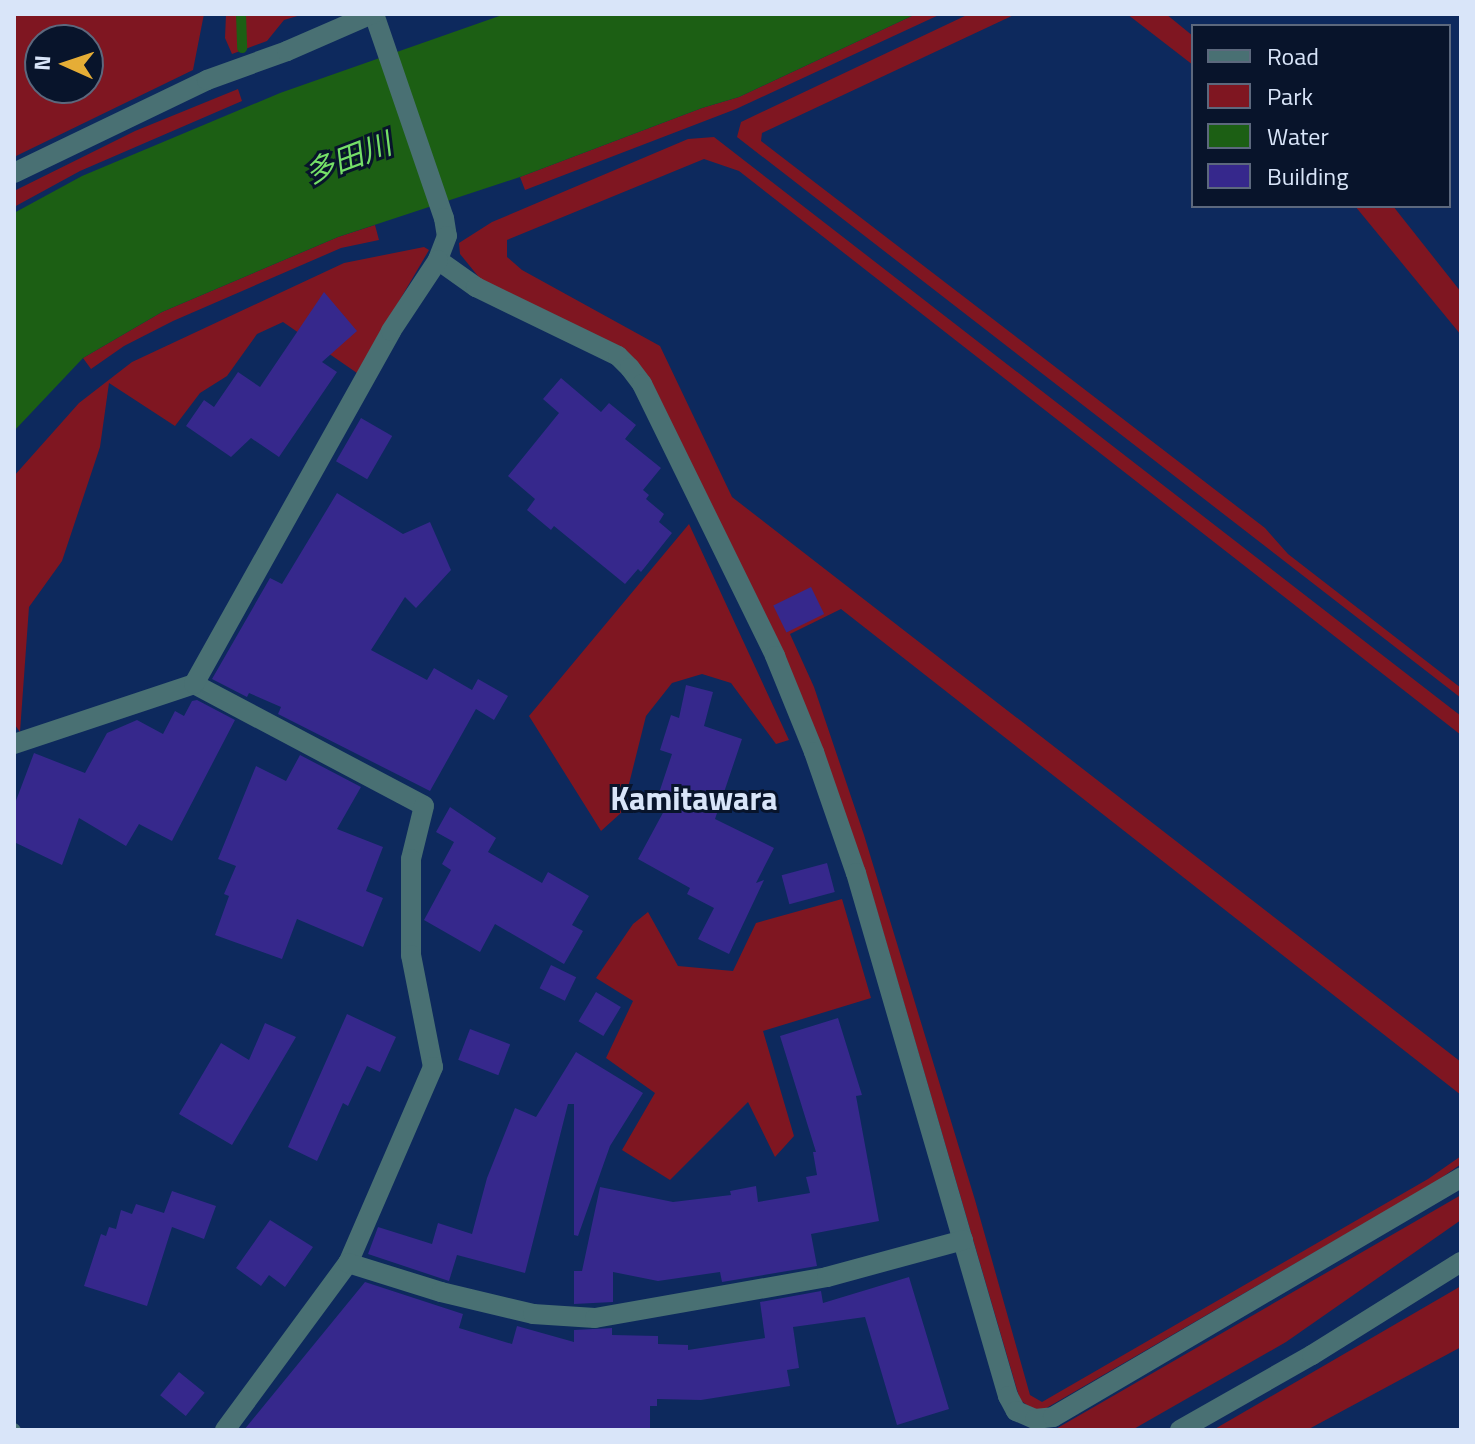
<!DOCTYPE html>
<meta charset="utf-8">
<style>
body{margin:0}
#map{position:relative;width:1475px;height:1444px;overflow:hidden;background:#0d295d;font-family:"Titillium Web","Noto Sans JP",sans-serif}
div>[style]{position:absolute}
.green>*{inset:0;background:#7f1621}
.water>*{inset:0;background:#1c5f14}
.stream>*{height:10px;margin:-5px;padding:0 5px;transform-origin:5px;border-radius:5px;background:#1c5f14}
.building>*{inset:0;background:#36288c;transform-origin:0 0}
.service>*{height:12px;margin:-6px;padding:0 6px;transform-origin:6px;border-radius:6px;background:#497073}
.minor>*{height:20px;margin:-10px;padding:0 10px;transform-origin:10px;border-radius:10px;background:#497073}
.tertiary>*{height:20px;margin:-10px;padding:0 10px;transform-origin:10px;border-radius:10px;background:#497073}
span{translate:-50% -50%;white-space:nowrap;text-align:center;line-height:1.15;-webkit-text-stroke:6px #08142b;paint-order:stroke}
.water-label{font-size:30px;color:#75df68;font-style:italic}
.quarter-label{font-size:32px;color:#d9e5f9;font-weight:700}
.frame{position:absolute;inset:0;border:16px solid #d9e5f9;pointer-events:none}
.legend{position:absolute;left:1191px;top:24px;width:260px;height:184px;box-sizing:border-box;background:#08142b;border:2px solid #5c687d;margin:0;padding:10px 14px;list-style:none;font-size:24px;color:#d9e5f9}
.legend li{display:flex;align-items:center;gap:16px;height:40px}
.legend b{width:40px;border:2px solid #5c687d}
.north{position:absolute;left:24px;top:24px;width:80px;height:80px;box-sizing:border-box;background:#08142b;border:2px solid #5c687d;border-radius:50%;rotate:273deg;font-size:22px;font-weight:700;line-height:32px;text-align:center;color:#d9e5f9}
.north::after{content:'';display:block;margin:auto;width:28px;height:36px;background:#e5ad36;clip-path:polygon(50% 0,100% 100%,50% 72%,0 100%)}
</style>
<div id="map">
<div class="green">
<i style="clip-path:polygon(evenodd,14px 14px,204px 14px,193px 70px,14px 157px,14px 14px,40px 40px,88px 40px,88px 88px,40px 88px,40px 40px)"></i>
<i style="clip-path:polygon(226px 14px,304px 14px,284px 20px,267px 41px,232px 54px,225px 38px)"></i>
<i style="clip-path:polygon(916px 14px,941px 14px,736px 109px,525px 190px,520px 177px,702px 108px,739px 97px)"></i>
<i style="clip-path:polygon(969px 14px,1016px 14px,762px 133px,761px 141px,1265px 528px,1288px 554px,1461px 688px,1461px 698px,737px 137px,741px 122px)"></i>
<i style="clip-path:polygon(1127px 14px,1166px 14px,1193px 36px,1193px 65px)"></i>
<i style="clip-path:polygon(238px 89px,242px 101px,80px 171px,14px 207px,14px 191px,20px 188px,135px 131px)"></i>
<i style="clip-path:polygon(714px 137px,1461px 716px,1461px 735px,739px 171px,704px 159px,507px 240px,507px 257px,522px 270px,660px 346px,732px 497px,1461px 1062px,1461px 1095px,841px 609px,790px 634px,814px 687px,864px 835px,975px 1200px,1030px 1395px,1042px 1402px,1428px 1179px,1461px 1156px,1461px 1164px,1434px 1183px,1043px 1410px,1035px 1411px,1020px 1400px,865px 870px,649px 381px,482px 281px,460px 254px,459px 243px,492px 222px,688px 139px)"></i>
<i style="clip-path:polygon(1355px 206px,1393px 206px,1461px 292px,1461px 335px)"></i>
<i style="clip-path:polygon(375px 225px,379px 240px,341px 248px,173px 321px,124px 346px,91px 369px,83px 358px,162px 312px,338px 237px)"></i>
<i style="clip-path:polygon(424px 247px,429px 250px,357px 373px,283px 322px,257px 334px,227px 376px,200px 393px,175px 426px,109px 383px,100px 447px,62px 561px,29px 607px,20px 732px,15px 725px,14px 476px,79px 403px,132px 362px,344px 263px)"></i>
<i style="clip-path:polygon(689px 524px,789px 740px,776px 744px,731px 683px,702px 674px,672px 683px,646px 716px,622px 812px,601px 831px,529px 716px)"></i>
<i style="clip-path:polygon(842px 899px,871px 998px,763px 1031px,794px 1136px,775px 1157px,748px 1102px,670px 1180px,622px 1150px,655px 1093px,606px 1058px,633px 1001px,596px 978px,633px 924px,648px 912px,678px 966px,733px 971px,756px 923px)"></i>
<i style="clip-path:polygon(1461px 1195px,1461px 1220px,1286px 1342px,1132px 1430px,1054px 1430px)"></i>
<i style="clip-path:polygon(1461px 1286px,1461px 1347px,1307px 1430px,1213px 1430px)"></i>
</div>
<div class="water">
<i style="clip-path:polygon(505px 14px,916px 14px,739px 97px,702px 108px,520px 177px,338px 237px,162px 312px,83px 358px,14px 431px,14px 213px,82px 176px,280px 93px)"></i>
</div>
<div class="stream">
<i style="left:241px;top:14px;width:34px;rotate:88deg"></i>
</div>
<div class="building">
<i style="clip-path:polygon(324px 292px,357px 331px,322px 362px,337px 372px,279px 457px,251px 438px,231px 457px,186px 426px,204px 400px,214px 407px,238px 372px,260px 387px)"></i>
<i style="clip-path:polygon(561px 378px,601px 412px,609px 403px,636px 425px,625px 439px,661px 468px,643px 490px,649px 495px,646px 499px,664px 514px,659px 522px,672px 533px,641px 572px,638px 569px,625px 584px,554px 526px,551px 530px,527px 510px,535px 499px,508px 476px,559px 413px,543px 399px)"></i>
<i style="left:361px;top:418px;width:36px;height:50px;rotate:30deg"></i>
<i style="clip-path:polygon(337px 493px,403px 534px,430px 522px,451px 570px,416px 608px,405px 597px,371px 650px,427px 680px,434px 668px,472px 690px,478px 679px,508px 696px,494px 720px,476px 709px,430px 791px,278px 714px,281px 707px,249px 693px,247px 697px,212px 679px,270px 578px,282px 584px)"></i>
<i style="left:811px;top:587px;width:30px;height:42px;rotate:64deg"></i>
<i style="clip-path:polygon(686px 685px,713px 692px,704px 726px,742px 739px,715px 819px,774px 848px,756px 883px,764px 880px,729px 954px,698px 939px,714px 908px,687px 894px,690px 888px,638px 859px,665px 809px,655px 805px,672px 754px,660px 750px,671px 715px,679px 718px)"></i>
<i style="clip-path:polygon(197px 700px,235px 720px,172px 841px,139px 824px,126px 846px,79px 818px,62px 865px,14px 842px,14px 806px,34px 753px,85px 773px,107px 733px,137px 720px,163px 734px,175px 711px,184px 716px,192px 701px)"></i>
<i style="clip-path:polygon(300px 755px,361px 787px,337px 829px,383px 847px,366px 891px,383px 898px,363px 947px,297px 919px,282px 959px,215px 935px,229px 896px,224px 894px,236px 866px,218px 859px,256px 766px,286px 781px)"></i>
<i style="clip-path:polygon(450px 807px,496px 838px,488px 852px,542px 883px,548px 872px,589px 896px,572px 925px,583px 931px,564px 964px,495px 924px,480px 952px,424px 920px,451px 870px,442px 864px,454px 842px,436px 832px)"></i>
<i style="left:827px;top:863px;width:30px;height:47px;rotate:75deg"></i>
<i style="left:551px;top:965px;width:28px;height:26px;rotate:26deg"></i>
<i style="left:596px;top:992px;width:29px;height:34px;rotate:31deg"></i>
<i style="clip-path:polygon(347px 1014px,396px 1037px,380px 1072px,367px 1066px,348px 1106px,343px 1103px,317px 1161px,288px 1147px)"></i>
<i style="clip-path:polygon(838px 1018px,862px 1095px,856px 1096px,879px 1221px,811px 1234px,817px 1266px,722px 1282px,720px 1272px,658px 1281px,613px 1272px,613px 1302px,574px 1304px,574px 1271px,582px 1271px,600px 1187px,673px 1202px,731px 1195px,730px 1191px,756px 1186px,758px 1202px,810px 1193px,806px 1177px,817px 1175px,813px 1152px,816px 1152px,780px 1036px)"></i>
<i style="clip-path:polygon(265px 1023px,296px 1037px,232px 1145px,179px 1114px,221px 1043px,249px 1060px)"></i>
<i style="left:470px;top:1029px;width:43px;height:33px;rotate:21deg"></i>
<i style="clip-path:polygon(576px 1052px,643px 1093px,610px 1146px,578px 1236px,574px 1235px,574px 1104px,568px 1104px,525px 1273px,457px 1255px,449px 1281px,368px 1254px,378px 1227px,432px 1244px,438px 1223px,472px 1234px,487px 1178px,515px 1108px,536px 1117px)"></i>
<i style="clip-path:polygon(172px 1191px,216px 1206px,204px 1239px,172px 1227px,147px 1306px,84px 1286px,101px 1234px,106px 1236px,109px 1227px,116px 1229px,121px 1210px,132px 1214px,136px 1204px,164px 1213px)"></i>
<i style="clip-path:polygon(270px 1220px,313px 1247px,285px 1287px,269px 1275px,261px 1286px,236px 1268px)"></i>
<i style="clip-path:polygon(909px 1277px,949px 1409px,897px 1425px,865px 1317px,793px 1327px,799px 1368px,787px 1370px,790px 1386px,701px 1400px,657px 1399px,657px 1406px,650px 1406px,650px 1430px,244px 1430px,365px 1282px,463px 1314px,459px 1328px,512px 1344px,517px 1326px,574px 1342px,574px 1330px,612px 1328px,612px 1335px,658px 1336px,658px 1344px,688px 1345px,688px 1350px,765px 1338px,760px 1302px,821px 1291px,823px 1303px)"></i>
<i style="left:179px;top:1372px;width:33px;height:30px;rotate:39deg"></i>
</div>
<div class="service">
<i style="left:14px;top:1429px;width:1px;rotate:45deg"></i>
</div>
<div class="minor">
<i style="left:374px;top:14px;width:216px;rotate:71.1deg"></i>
<i style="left:444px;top:218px;width:18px;rotate:81deg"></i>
<i style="left:447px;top:236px;width:26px;rotate:111deg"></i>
<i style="left:438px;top:260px;width:47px;rotate:35.4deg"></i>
<i style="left:476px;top:287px;width:158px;rotate:25.9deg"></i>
<i style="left:618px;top:356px;width:17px;rotate:45deg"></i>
<i style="left:630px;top:368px;width:20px;rotate:53deg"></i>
<i style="left:642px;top:384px;width:303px;rotate:63.9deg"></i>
<i style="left:775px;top:656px;width:104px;rotate:67.9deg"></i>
<i style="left:814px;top:752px;width:128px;rotate:70.9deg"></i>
<i style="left:856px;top:873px;width:545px;rotate:73.79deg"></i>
<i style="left:1008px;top:1396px;width:17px;rotate:62deg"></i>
<i style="left:1016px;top:1411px;width:21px;rotate:23deg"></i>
<i style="left:1035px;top:1419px;width:18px;rotate:-6deg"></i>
<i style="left:1053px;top:1417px;width:473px;rotate:-30.4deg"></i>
<i style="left:14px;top:173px;width:214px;rotate:-25.7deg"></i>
<i style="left:207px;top:80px;width:85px;rotate:-19.9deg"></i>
<i style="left:287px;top:51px;width:93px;rotate:-23.5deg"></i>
<i style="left:194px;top:684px;width:260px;rotate:27.9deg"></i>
<i style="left:424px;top:806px;width:55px;rotate:103.8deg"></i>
<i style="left:411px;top:859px;width:96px;rotate:90deg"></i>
<i style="left:411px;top:955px;width:114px;rotate:78.9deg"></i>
<i style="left:433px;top:1067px;width:214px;rotate:113.4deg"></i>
<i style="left:348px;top:1263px;width:207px;rotate:126.4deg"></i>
<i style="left:14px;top:744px;width:190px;rotate:-18.4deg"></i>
<i style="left:194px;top:684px;width:404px;rotate:-60.8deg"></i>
<i style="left:391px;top:331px;width:85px;rotate:-56.5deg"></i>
<i style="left:348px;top:1263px;width:97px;rotate:17.3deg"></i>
<i style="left:441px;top:1292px;width:95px;rotate:13.4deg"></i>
<i style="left:533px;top:1314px;width:62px;rotate:3.7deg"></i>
<i style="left:595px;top:1318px;width:236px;rotate:-10deg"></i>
<i style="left:827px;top:1277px;width:141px;rotate:-15.2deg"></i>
</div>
<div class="tertiary">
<i style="left:1180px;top:1430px;width:152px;rotate:-29.6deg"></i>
<i style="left:1312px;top:1355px;width:176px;rotate:-32deg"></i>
</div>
<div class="water-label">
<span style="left:348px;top:158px;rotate:-21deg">多田川</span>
</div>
<div class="quarter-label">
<span style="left:694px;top:798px">Kamitawara</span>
</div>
<div class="frame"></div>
<ul class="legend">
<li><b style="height:10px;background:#497073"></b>Road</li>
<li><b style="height:22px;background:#7f1621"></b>Park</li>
<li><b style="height:22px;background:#1c5f14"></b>Water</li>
<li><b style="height:22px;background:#36288c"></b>Building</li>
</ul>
<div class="north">N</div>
</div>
